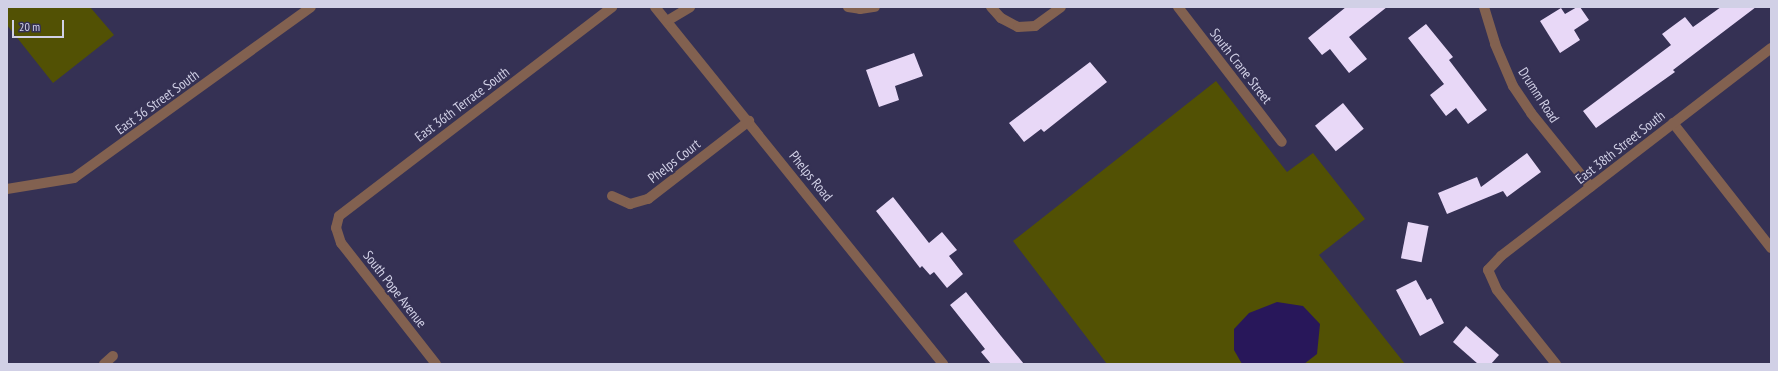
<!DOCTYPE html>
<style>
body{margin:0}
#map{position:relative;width:1778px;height:371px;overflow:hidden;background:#353154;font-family:"PT Sans Narrow",sans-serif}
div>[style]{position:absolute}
.green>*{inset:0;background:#525104}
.water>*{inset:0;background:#28175a}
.building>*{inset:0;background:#e8d8f7;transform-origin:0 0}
.minor>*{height:10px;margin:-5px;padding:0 5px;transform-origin:5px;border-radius:5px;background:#826150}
span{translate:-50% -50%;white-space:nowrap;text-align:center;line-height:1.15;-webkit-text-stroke:4px #353154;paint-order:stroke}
.street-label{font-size:14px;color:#d1d0e6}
.frame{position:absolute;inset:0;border:8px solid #d1d0e6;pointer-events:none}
.scale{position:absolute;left:12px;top:20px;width:52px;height:18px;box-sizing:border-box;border:2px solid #d1d0e6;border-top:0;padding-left:5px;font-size:12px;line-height:14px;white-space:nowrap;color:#d1d0e6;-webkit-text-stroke:3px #353154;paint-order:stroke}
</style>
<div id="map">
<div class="green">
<i style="clip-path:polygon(7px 7px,90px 7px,114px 35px,53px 83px,7px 25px)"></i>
<i style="clip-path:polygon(1216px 81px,1287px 172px,1313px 153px,1365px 219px,1319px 255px,1405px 364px,1107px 364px,1013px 241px)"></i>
</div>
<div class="water">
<i style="clip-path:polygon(1277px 302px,1303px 306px,1320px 324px,1317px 354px,1304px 364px,1242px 364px,1234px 350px,1234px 329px,1249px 313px)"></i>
</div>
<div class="building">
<i style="clip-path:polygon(1346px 7px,1387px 7px,1349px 37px,1367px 59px,1349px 73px,1330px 49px,1322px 55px,1308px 38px)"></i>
<i style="clip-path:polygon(1577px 7px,1580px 7px,1589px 20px,1574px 30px,1580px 40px,1560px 53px,1540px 21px,1561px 8px,1565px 14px)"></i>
<i style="clip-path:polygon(1721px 7px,1756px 7px,1673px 70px,1675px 72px,1596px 128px,1583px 111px,1671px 45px,1662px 34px,1685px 17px,1693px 27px)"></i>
<i style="clip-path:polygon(1426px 24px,1453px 57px,1449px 60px,1487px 110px,1468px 124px,1456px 108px,1446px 116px,1430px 95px,1444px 84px,1408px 38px)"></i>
<i style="clip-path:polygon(914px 53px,923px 76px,895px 86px,899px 100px,879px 107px,866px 70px)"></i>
<i style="clip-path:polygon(1090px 62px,1107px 82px,1044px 132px,1041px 129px,1024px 142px,1009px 123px)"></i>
<i style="left:1343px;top:103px;width:33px;height:36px;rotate:51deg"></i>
<i style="clip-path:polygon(1527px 153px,1541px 172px,1507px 197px,1503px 191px,1447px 214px,1438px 193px,1477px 177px,1481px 187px)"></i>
<i style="clip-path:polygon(893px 197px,929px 243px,942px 232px,957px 250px,949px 256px,963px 274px,947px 288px,934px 272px,930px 275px,922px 266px,920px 268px,876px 211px)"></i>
<i style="left:1408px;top:222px;width:21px;height:37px;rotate:11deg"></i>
<i style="clip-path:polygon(1416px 280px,1427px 300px,1431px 298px,1444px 323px,1420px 336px,1396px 290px)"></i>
<i style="clip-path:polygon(966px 292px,1001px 336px,1024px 364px,991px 364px,981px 352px,985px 349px,950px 305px)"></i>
<i style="clip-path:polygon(1466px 326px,1499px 355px,1491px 364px,1478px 364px,1453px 342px)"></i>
</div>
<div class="minor">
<i style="left:655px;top:7px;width:459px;rotate:51.1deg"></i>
<i style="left:848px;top:7px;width:12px;rotate:9deg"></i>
<i style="left:860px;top:9px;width:15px;rotate:-8deg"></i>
<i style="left:991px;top:7px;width:15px;rotate:48deg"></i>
<i style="left:1001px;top:18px;width:19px;rotate:28deg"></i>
<i style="left:1018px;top:27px;width:17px;rotate:-3deg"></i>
<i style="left:1035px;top:26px;width:32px;rotate:-36deg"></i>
<i style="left:1178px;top:7px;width:170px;rotate:52.4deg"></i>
<i style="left:1484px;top:7px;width:39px;rotate:73deg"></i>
<i style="left:1495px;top:44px;width:46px;rotate:66.8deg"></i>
<i style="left:1513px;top:86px;width:32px;rotate:56deg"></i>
<i style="left:1531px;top:113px;width:95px;rotate:51deg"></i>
<i style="left:667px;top:21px;width:27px;rotate:-31deg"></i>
<i style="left:1673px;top:123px;width:159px;rotate:51.9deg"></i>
<i style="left:7px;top:189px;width:68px;rotate:-9.3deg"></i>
<i style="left:74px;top:178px;width:292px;rotate:-35.8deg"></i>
<i style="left:612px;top:196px;width:20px;rotate:24deg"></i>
<i style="left:630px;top:204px;width:19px;rotate:-16deg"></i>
<i style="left:648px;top:199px;width:128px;rotate:-37.7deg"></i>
<i style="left:104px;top:364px;width:12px;rotate:-42deg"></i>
<i style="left:436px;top:364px;width:154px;rotate:-128.1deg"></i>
<i style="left:341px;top:243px;width:16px;rotate:-108deg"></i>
<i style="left:336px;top:228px;width:12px;rotate:-76deg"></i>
<i style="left:339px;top:216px;width:344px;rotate:-37.4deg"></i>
<i style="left:1556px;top:364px;width:95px;rotate:-128.6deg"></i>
<i style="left:1497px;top:290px;width:22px;rotate:-114deg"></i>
<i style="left:1488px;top:270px;width:19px;rotate:-47deg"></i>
<i style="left:1501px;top:256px;width:341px;rotate:-37.6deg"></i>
</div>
<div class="street-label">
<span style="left:1241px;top:66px;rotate:52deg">South Crane Street</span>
<span style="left:1539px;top:95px;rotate:57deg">Drumm Road</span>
<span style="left:157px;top:102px;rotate:-36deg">East 36 Street South</span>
<span style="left:462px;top:104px;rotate:-37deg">East 36th Terrace South</span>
<span style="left:1620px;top:147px;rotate:-38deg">East 38th Street South</span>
<span style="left:674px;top:161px;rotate:-38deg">Phelps Court</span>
<span style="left:811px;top:176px;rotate:51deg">Phelps Road</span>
<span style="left:395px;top:289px;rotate:52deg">South Pope Avenue</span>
</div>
<div class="frame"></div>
<div class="scale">20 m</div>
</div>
